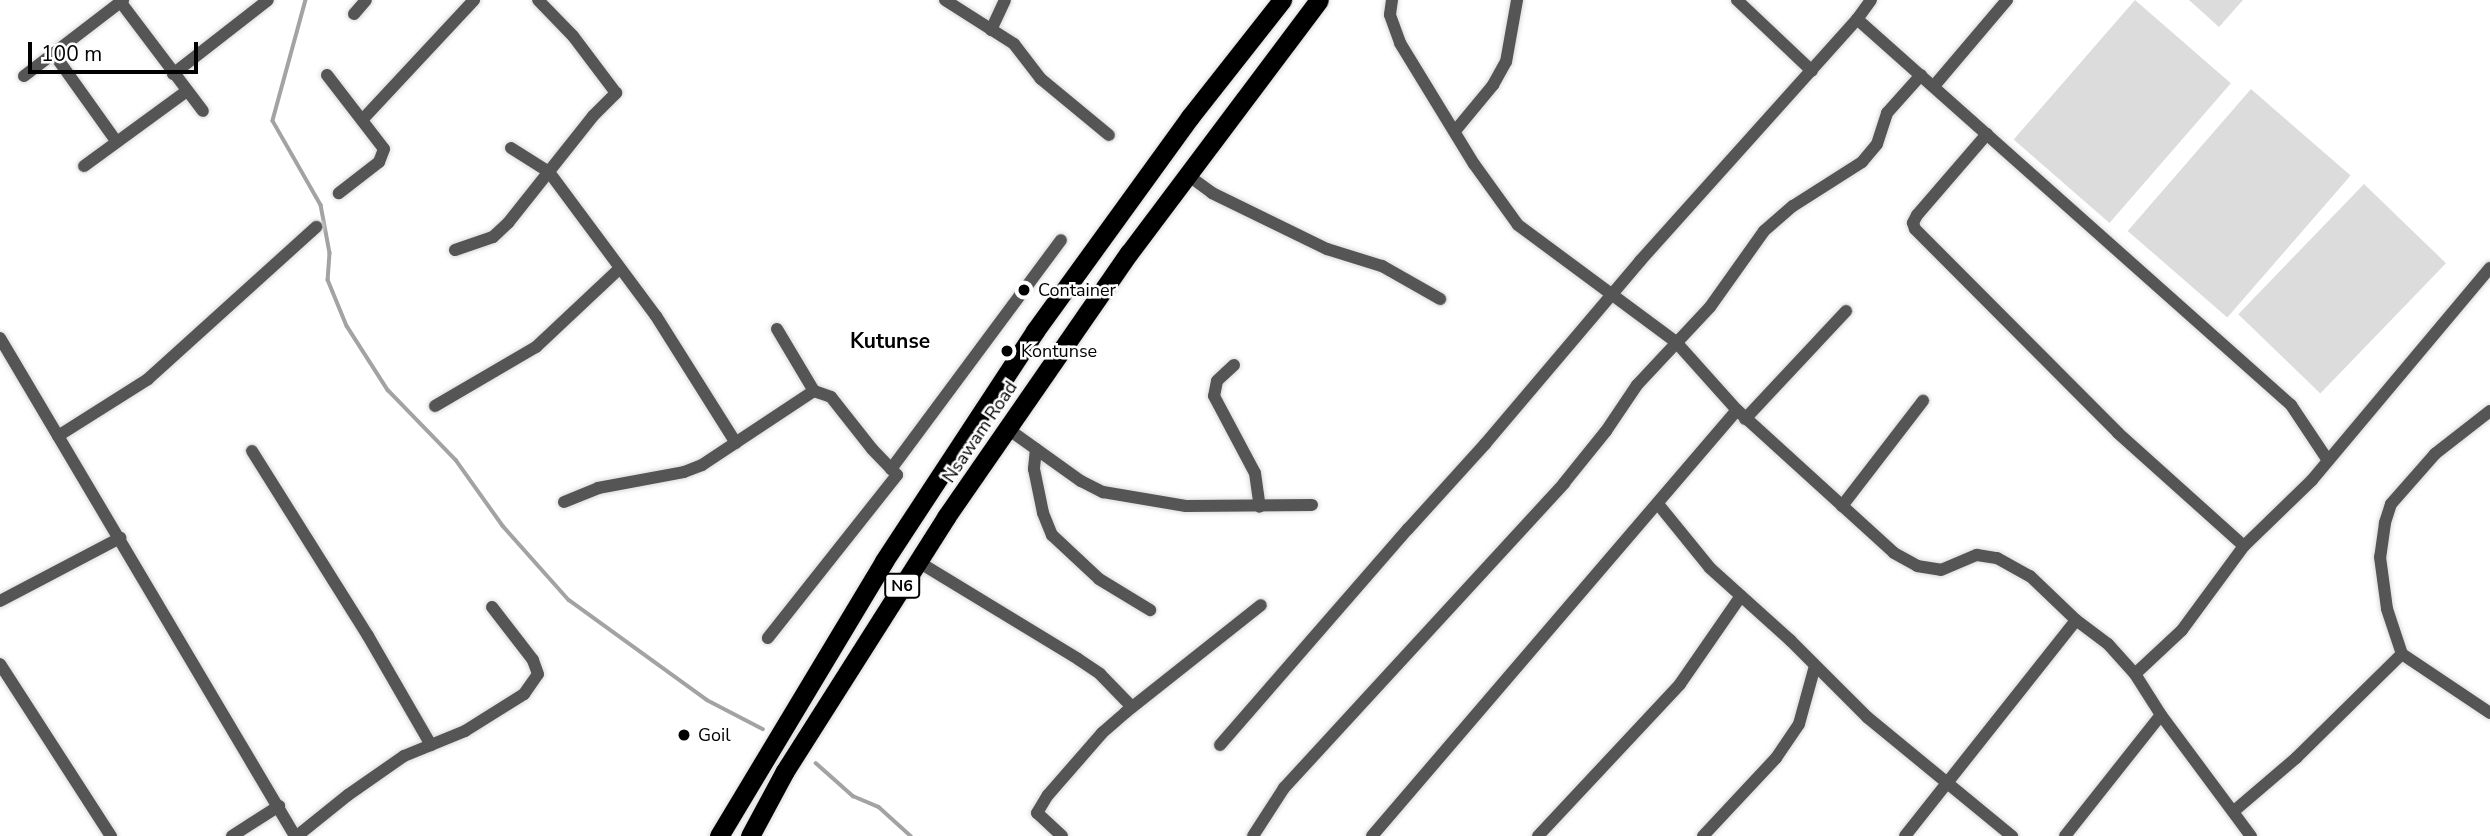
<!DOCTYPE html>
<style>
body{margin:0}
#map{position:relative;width:2490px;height:836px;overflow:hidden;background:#fff;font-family:"Nunito Sans",sans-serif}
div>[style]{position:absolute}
.green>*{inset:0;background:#dcdcdc;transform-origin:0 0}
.stream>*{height:3.5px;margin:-1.75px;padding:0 1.75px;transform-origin:1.75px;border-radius:1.75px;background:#a3a3a3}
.roads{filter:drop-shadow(0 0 2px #dbdbdb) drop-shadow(0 0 2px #dbdbdb)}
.minor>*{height:12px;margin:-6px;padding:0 6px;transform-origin:6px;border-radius:6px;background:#555}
.trunk>*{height:19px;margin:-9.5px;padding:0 9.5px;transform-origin:9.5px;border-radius:9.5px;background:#000}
.dots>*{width:19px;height:19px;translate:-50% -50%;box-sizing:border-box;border:4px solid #fff;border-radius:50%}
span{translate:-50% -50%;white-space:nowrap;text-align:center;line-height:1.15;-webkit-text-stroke:5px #fff;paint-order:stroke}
.shield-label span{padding:2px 5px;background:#fff;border:2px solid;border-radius:5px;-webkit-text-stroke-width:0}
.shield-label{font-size:16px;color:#000;font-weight:700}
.poi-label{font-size:18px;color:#000}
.left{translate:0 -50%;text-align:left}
.street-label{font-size:18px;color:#000}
.quarter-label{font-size:21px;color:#000;font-weight:700}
.scale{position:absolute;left:28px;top:42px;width:170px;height:32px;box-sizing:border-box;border:4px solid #000;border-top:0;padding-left:9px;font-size:21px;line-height:24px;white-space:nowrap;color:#000;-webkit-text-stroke:5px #fff;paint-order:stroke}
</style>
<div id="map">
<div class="green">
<i style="left:2135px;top:0;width:127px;height:185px;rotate:41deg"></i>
<i style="clip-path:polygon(2189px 0,2243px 0,2219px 27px)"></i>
<i style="left:2251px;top:89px;width:132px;height:188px;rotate:41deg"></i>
<i style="left:2364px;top:184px;width:114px;height:181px;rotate:44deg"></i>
</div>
<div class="stream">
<i style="left:306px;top:0;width:125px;rotate:105.3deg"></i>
<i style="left:273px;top:121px;width:97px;rotate:60.3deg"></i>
<i style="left:321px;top:205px;width:49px;rotate:79.4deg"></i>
<i style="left:330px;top:253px;width:27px;rotate:94deg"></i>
<i style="left:328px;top:280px;width:50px;rotate:67.6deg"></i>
<i style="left:347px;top:326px;width:76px;rotate:57.4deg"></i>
<i style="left:388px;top:390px;width:98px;rotate:45.8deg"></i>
<i style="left:456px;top:460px;width:81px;rotate:54.5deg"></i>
<i style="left:503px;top:526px;width:99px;rotate:48.3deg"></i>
<i style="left:569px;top:600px;width:170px;rotate:35.9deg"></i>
<i style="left:707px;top:700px;width:63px;rotate:27.4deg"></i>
<i style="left:816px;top:763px;width:50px;rotate:41.7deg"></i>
<i style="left:853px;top:796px;width:28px;rotate:23deg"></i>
<i style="left:879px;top:807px;width:43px;rotate:42.2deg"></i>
</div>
<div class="roads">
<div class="minor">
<i style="left:119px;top:0;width:139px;rotate:52.9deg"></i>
<i style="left:945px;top:0;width:82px;rotate:32.5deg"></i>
<i style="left:1014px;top:44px;width:44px;rotate:52.4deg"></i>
<i style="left:1041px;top:79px;width:88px;rotate:39.5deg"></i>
<i style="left:1392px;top:0;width:15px;rotate:98deg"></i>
<i style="left:1390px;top:15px;width:30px;rotate:70deg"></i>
<i style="left:1400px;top:43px;width:142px;rotate:58.6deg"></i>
<i style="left:1474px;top:164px;width:75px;rotate:54.2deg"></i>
<i style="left:1518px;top:225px;width:195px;rotate:36.5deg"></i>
<i style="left:1675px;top:341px;width:93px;rotate:48.1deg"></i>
<i style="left:1737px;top:410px;width:212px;rotate:42.3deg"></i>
<i style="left:1894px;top:553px;width:26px;rotate:29deg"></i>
<i style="left:1917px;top:566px;width:24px;rotate:9deg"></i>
<i style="left:1941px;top:570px;width:39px;rotate:-23deg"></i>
<i style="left:1977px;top:555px;width:20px;rotate:9deg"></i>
<i style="left:1997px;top:558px;width:38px;rotate:29deg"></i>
<i style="left:2030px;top:576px;width:64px;rotate:43.7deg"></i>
<i style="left:2076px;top:620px;width:40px;rotate:37deg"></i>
<i style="left:2108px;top:644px;width:40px;rotate:48deg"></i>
<i style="left:2135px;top:674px;width:49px;rotate:57.6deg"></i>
<i style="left:2161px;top:715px;width:151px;rotate:53.4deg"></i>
<i style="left:1737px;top:0;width:103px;rotate:43.4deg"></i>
<i style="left:1871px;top:0;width:24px;rotate:126deg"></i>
<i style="left:1857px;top:19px;width:581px;rotate:41.65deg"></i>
<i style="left:2291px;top:405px;width:65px;rotate:56.3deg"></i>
<i style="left:354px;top:14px;width:18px;rotate:-49deg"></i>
<i style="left:991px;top:30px;width:33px;rotate:-65deg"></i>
<i style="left:54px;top:54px;width:107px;rotate:54.5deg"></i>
<i style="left:173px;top:74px;width:120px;rotate:-37.9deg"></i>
<i style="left:327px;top:75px;width:93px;rotate:52.4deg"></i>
<i style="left:384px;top:149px;width:14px;rotate:111deg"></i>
<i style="left:379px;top:162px;width:51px;rotate:142.2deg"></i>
<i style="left:24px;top:76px;width:125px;rotate:-37.5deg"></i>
<i style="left:1934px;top:86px;width:113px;rotate:-49.7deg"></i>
<i style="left:363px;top:119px;width:163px;rotate:-47deg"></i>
<i style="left:1455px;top:131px;width:60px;rotate:-50.4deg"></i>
<i style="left:1493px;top:85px;width:26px;rotate:-61deg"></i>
<i style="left:1506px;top:62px;width:63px;rotate:-79.9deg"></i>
<i style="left:1987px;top:134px;width:107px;rotate:130.8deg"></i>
<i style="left:1917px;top:215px;width:9px;rotate:117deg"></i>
<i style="left:1913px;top:223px;width:6px;rotate:72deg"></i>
<i style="left:1915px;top:229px;width:288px;rotate:45.1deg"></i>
<i style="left:2118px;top:433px;width:169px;rotate:41.9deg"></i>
<i style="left:511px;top:148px;width:45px;rotate:32.3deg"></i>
<i style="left:549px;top:172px;width:179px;rotate:53.4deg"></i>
<i style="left:656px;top:316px;width:150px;rotate:57.8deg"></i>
<i style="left:84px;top:166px;width:127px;rotate:-36.1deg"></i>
<i style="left:1189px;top:176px;width:29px;rotate:36deg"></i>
<i style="left:1212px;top:193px;width:128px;rotate:26deg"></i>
<i style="left:1327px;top:249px;width:58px;rotate:17.2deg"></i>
<i style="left:1382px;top:266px;width:67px;rotate:29.6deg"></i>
<i style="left:455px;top:250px;width:40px;rotate:-18.9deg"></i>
<i style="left:493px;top:237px;width:21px;rotate:-43deg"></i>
<i style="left:508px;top:223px;width:137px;rotate:-51.5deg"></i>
<i style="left:593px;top:116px;width:33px;rotate:-45deg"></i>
<i style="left:616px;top:93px;width:71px;rotate:-127deg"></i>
<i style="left:573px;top:36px;width:50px;rotate:-134.2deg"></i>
<i style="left:777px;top:329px;width:72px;rotate:59.2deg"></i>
<i style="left:0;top:338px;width:579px;rotate:59.36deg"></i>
<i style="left:1234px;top:365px;width:23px;rotate:137deg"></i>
<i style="left:1217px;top:381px;width:15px;rotate:101deg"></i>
<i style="left:1214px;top:396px;width:87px;rotate:62deg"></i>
<i style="left:1255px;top:473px;width:34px;rotate:82deg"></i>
<i style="left:435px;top:406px;width:117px;rotate:-30.3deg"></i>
<i style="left:536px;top:347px;width:114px;rotate:-43.2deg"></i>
<i style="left:2490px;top:411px;width:70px;rotate:142deg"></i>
<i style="left:2435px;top:454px;width:67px;rotate:131.3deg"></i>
<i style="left:2391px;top:504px;width:20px;rotate:108deg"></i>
<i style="left:2385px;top:523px;width:34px;rotate:98deg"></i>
<i style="left:2380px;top:557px;width:52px;rotate:82.3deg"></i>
<i style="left:2387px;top:609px;width:47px;rotate:71.6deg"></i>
<i style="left:2402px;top:654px;width:106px;rotate:33.8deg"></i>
<i style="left:1745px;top:419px;width:148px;rotate:-46.9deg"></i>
<i style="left:1008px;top:429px;width:90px;rotate:35.5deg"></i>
<i style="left:1081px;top:481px;width:25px;rotate:27deg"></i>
<i style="left:1103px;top:492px;width:84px;rotate:9.6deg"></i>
<i style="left:1186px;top:506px;width:126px;rotate:-0.5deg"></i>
<i style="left:58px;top:436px;width:107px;rotate:-32.3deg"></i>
<i style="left:148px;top:379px;width:227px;rotate:-42.1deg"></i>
<i style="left:1036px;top:449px;width:20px;rotate:96deg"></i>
<i style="left:1034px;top:469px;width:45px;rotate:78.4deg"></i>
<i style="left:1043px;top:513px;width:24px;rotate:68deg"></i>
<i style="left:1052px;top:535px;width:64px;rotate:43.1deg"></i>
<i style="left:1099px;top:579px;width:60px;rotate:31.3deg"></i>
<i style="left:252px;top:451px;width:218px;rotate:57.9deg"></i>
<i style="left:368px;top:636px;width:126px;rotate:60deg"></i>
<i style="left:891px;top:469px;width:285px;rotate:-53.4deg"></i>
<i style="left:564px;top:502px;width:37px;rotate:-22deg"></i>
<i style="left:598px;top:488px;width:87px;rotate:-10.5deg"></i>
<i style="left:684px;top:472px;width:19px;rotate:-21deg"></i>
<i style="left:702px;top:465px;width:134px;rotate:-33.5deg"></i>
<i style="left:814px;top:391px;width:18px;rotate:19deg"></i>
<i style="left:831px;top:397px;width:66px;rotate:51.7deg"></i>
<i style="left:872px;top:449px;width:36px;rotate:46deg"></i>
<i style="left:897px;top:475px;width:208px;rotate:128.4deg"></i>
<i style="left:1658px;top:504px;width:82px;rotate:50.9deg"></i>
<i style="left:1710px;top:568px;width:108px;rotate:42deg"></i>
<i style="left:1790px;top:640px;width:109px;rotate:45deg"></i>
<i style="left:1867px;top:717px;width:188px;rotate:39.4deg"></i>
<i style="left:1842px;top:506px;width:133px;rotate:-52.4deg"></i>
<i style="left:917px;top:561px;width:188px;rotate:31.3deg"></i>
<i style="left:1078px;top:659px;width:27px;rotate:34deg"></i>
<i style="left:1100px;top:674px;width:46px;rotate:45.9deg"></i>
<i style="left:0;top:601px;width:136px;rotate:-27.7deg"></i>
<i style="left:0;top:664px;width:205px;rotate:57.2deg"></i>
<i style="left:2135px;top:674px;width:64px;rotate:-43.1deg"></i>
<i style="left:2182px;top:630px;width:104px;rotate:-53.6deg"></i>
<i style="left:2244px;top:546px;width:95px;rotate:-44.1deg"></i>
<i style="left:2312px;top:480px;width:277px;rotate:-50deg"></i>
<i style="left:1220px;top:745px;width:286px;rotate:-49deg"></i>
<i style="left:1408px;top:529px;width:115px;rotate:-47.8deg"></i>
<i style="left:1485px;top:444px;width:240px;rotate:-49.7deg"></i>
<i style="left:1640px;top:261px;width:325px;rotate:-48.1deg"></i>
<i style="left:2234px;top:811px;width:82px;rotate:-40.5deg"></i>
<i style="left:2296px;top:758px;width:148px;rotate:-44.5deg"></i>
<i style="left:232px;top:836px;width:56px;rotate:-32.6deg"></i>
<i style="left:297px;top:836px;width:65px;rotate:-38.8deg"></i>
<i style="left:348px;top:795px;width:68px;rotate:-34.9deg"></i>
<i style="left:404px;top:756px;width:66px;rotate:-22.3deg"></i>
<i style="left:465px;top:731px;width:70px;rotate:-32.1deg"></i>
<i style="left:524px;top:694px;width:24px;rotate:-55deg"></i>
<i style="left:538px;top:674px;width:15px;rotate:-110deg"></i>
<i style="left:533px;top:660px;width:67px;rotate:-127.7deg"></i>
<i style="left:1062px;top:836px;width:34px;rotate:-137deg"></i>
<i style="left:1037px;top:813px;width:21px;rotate:-59deg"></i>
<i style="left:1048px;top:795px;width:82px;rotate:-48.9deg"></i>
<i style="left:1102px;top:733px;width:32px;rotate:-41deg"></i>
<i style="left:1126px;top:712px;width:172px;rotate:-38.4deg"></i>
<i style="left:1253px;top:836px;width:57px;rotate:-57.1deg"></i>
<i style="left:1284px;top:788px;width:414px;rotate:-47.4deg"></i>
<i style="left:1564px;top:483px;width:67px;rotate:-51.1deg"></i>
<i style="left:1606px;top:431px;width:55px;rotate:-56deg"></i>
<i style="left:1637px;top:385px;width:107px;rotate:-46.9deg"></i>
<i style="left:1710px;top:307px;width:93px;rotate:-54.6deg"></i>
<i style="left:1764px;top:231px;width:38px;rotate:-41deg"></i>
<i style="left:1793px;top:206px;width:82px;rotate:-32.5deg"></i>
<i style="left:1862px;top:162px;width:23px;rotate:-50deg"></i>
<i style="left:1877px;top:144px;width:33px;rotate:-72deg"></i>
<i style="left:1887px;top:113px;width:51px;rotate:-48.2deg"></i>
<i style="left:1372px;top:836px;width:561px;rotate:-49.41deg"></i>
<i style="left:1538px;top:836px;width:208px;rotate:-46.9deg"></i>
<i style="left:1680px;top:684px;width:107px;rotate:-55.3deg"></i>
<i style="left:1703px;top:836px;width:107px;rotate:-46.9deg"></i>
<i style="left:1776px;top:758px;width:41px;rotate:-55.9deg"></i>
<i style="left:1799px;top:724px;width:60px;rotate:-74.6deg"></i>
<i style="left:1905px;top:836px;width:275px;rotate:-51.6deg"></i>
<i style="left:2065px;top:836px;width:154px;rotate:-51.6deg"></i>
</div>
<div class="trunk">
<i style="left:719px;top:836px;width:321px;rotate:-59deg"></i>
<i style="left:884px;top:561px;width:275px;rotate:-56.7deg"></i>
<i style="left:1035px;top:331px;width:264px;rotate:-54.1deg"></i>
<i style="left:1190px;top:117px;width:149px;rotate:-51.8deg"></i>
<i style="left:750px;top:836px;width:74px;rotate:-61.7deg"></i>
<i style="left:785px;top:771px;width:301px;rotate:-57.6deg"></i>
<i style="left:946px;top:517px;width:321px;rotate:-55.3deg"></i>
<i style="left:1129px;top:253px;width:316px;rotate:-53.1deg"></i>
</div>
</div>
<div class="dots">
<i style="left:1024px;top:290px;background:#000"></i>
<i style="left:1007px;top:351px;background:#000"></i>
<i style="left:684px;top:735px;background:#000"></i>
</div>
<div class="shield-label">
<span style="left:902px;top:586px">N6</span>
</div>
<div class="poi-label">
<span class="left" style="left:1038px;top:290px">Container</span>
<span class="left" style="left:1021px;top:351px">Kontunse</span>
<span class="left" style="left:698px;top:735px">Goil</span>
</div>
<div class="street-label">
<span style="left:980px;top:432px;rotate:-56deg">Nsawam Road</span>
</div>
<div class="quarter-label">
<span style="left:890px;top:341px">Kutunse</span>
</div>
<div class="scale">100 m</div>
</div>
